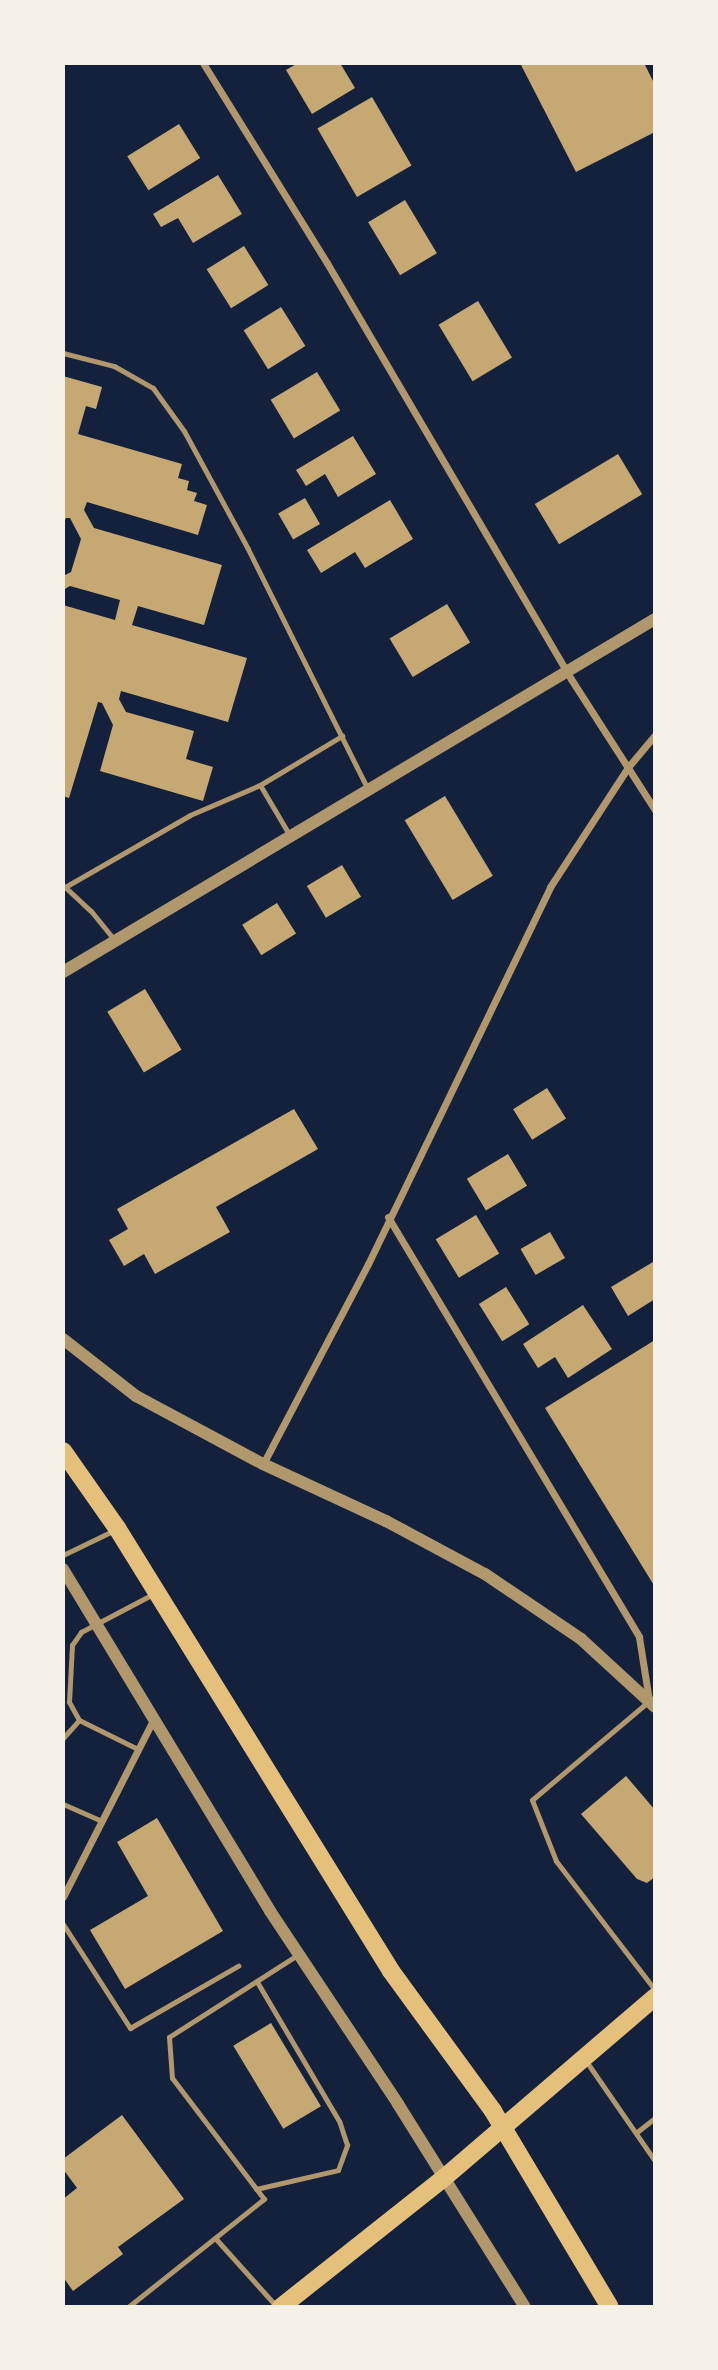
<!DOCTYPE html>
<style>
body{margin:0}
#map{position:relative;width:718px;height:2370px;overflow:hidden;background:#14213d;font-family:"Times New Roman",serif}
div>[style]{position:absolute}
.building>*{inset:0;background:#c6a872;transform-origin:0 0}
.service>*{height:5px;margin:-2.5px;padding:0 2.5px;transform-origin:2.5px;border-radius:2.5px;background:#b1986c}
.minor>*{height:7px;margin:-3.5px;padding:0 3.5px;transform-origin:3.5px;border-radius:3.5px;background:#b1986c}
.tertiary>*{height:12px;margin:-6px;padding:0 6px;transform-origin:6px;border-radius:6px;background:#b1986c}
.primary>*{height:18px;margin:-9px;padding:0 9px;transform-origin:9px;border-radius:9px;background:#e5c07b}
span{translate:-50% -50%;white-space:nowrap;text-align:center;line-height:1.15;-webkit-text-stroke:5px #f6f1e7;paint-order:stroke}
.frame{position:absolute;inset:0;border:65px solid #f6f1e7;pointer-events:none}
</style>
<div id="map">
<div class="building">
<i style="clip-path:polygon(298px 63px,340px 63px,355px 88px,312px 114px,286px 70px)"></i>
<i style="clip-path:polygon(520px 63px,644px 63px,655px 85px,655px 132px,576px 172px)"></i>
<i style="left:372px;top:97px;width:79px;height:63px;rotate:60deg"></i>
<i style="left:179px;top:124px;width:40px;height:61px;rotate:58deg"></i>
<i style="clip-path:polygon(218px 175px,242px 214px,193px 243px,178px 218px,161px 227px,153px 214px)"></i>
<i style="left:405px;top:200px;width:62px;height:43px;rotate:59deg"></i>
<i style="left:244px;top:246px;width:46px;height:44px;rotate:58deg"></i>
<i style="left:478px;top:301px;width:66px;height:46px;rotate:59deg"></i>
<i style="left:281px;top:307px;width:46px;height:44px;rotate:58deg"></i>
<i style="left:317px;top:372px;width:45px;height:54px;rotate:59deg"></i>
<i style="clip-path:polygon(63px 376px,102px 387px,96px 409px,86px 406px,78px 434px,182px 464px,178px 478px,189px 481px,187px 490px,197px 493px,194px 501px,207px 505px,198px 535px,87px 502px,84px 510px,94px 528px,222px 565px,204px 625px,138px 606px,132px 625px,247px 658px,228px 722px,121px 691px,119px 699px,126px 712px,194px 731px,186px 759px,213px 767px,203px 801px,100px 771px,113px 725px,102px 703px,98px 702px,69px 798px,63px 796px,63px 605px,115px 620px,120px 600px,70px 586px,63px 590px,63px 576px,71px 572px,81px 539px,70px 518px,66px 518px,63px 524px)"></i>
<i style="clip-path:polygon(353px 436px,376px 474px,338px 497px,325px 474px,306px 486px,296px 470px)"></i>
<i style="left:618px;top:454px;width:47px;height:97px;rotate:59deg"></i>
<i style="left:305px;top:498px;width:30px;height:31px;rotate:60deg"></i>
<i style="clip-path:polygon(390px 500px,413px 539px,365px 568px,355px 552px,321px 573px,307px 550px)"></i>
<i style="left:447px;top:604px;width:45px;height:67px;rotate:59deg"></i>
<i style="left:445px;top:796px;width:93px;height:47px;rotate:59deg"></i>
<i style="left:342px;top:865px;width:37px;height:41px;rotate:59deg"></i>
<i style="left:277px;top:903px;width:36px;height:41px;rotate:58deg"></i>
<i style="left:145px;top:989px;width:71px;height:44px;rotate:59deg"></i>
<i style="left:547px;top:1088px;width:36px;height:40px;rotate:58deg"></i>
<i style="clip-path:polygon(294px 1109px,318px 1149px,216px 1207px,230px 1232px,155px 1274px,144px 1254px,124px 1266px,109px 1240px,128px 1229px,117px 1209px)"></i>
<i style="left:508px;top:1154px;width:37px;height:48px;rotate:59deg"></i>
<i style="left:476px;top:1215px;width:45px;height:47px;rotate:59deg"></i>
<i style="left:550px;top:1232px;width:30px;height:34px;rotate:60deg"></i>
<i style="clip-path:polygon(653px 1262px,655px 1299px,628px 1316px,611px 1287px)"></i>
<i style="left:506px;top:1287px;width:44px;height:32px;rotate:58deg"></i>
<i style="clip-path:polygon(583px 1305px,612px 1349px,568px 1378px,555px 1357px,538px 1368px,523px 1344px)"></i>
<i style="clip-path:polygon(655px 1340px,655px 1587px,545px 1408px)"></i>
<i style="clip-path:polygon(626px 1776px,655px 1810px,655px 1877px,647px 1883px,637px 1879px,581px 1814px)"></i>
<i style="clip-path:polygon(157px 1818px,223px 1931px,125px 1989px,90px 1930px,148px 1896px,117px 1842px)"></i>
<i style="left:271px;top:2023px;width:97px;height:44px;rotate:59deg"></i>
<i style="clip-path:polygon(122px 2115px,184px 2199px,118px 2247px,123px 2254px,73px 2291px,63px 2277px,63px 2199px,77px 2188px,63px 2169px,63px 2159px)"></i>
</div>
<div class="service">
<i style="left:63px;top:353px;width:53px;rotate:14.3deg"></i>
<i style="left:114px;top:366px;width:45px;rotate:29.4deg"></i>
<i style="left:153px;top:388px;width:53px;rotate:54.2deg"></i>
<i style="left:184px;top:431px;width:134px;rotate:61.5deg"></i>
<i style="left:248px;top:549px;width:269px;rotate:63.5deg"></i>
<i style="left:260px;top:785px;width:59px;rotate:59.5deg"></i>
<i style="left:65px;top:887px;width:144px;rotate:-29.9deg"></i>
<i style="left:190px;top:815px;width:76px;rotate:-23.2deg"></i>
<i style="left:260px;top:785px;width:96px;rotate:-30.9deg"></i>
<i style="left:65px;top:887px;width:35px;rotate:43deg"></i>
<i style="left:91px;top:911px;width:38px;rotate:51deg"></i>
<i style="left:63px;top:1555px;width:58px;rotate:-25.7deg"></i>
<i style="left:649px;top:1701px;width:153px;rotate:139.8deg"></i>
<i style="left:532px;top:1800px;width:66px;rotate:68.5deg"></i>
<i style="left:556px;top:1861px;width:163px;rotate:52.5deg"></i>
<i style="left:79px;top:1720px;width:21px;rotate:-119deg"></i>
<i style="left:69px;top:1702px;width:57px;rotate:-87deg"></i>
<i style="left:72px;top:1645px;width:16px;rotate:-55deg"></i>
<i style="left:81px;top:1632px;width:81px;rotate:-27.8deg"></i>
<i style="left:63px;top:1738px;width:24px;rotate:-48deg"></i>
<i style="left:79px;top:1720px;width:66px;rotate:26.2deg"></i>
<i style="left:63px;top:1804px;width:43px;rotate:23.6deg"></i>
<i style="left:63px;top:1924px;width:124px;rotate:57.2deg"></i>
<i style="left:130px;top:2028px;width:125px;rotate:-29.9deg"></i>
<i style="left:586px;top:2061px;width:121px;rotate:55.4deg"></i>
<i style="left:637px;top:2132px;width:23px;rotate:-38deg"></i>
<i style="left:256px;top:2189px;width:84px;rotate:-13deg"></i>
<i style="left:338px;top:2170px;width:27px;rotate:-70deg"></i>
<i style="left:347px;top:2145px;width:25px;rotate:-108deg"></i>
<i style="left:339px;top:2121px;width:161px;rotate:-120.5deg"></i>
<i style="left:216px;top:2239px;width:91px;rotate:48.1deg"></i>
<i style="left:128px;top:2307px;width:174px;rotate:-38.5deg"></i>
<i style="left:264px;top:2199px;width:152px;rotate:-127.2deg"></i>
<i style="left:172px;top:2078px;width:41px;rotate:-94.2deg"></i>
<i style="left:169px;top:2037px;width:154px;rotate:-32.6deg"></i>
</div>
<div class="minor">
<i style="left:203px;top:63px;width:235px;rotate:58.2deg"></i>
<i style="left:327px;top:263px;width:482px;rotate:59.6deg"></i>
<i style="left:571px;top:679px;width:156px;rotate:57.3deg"></i>
<i style="left:388px;top:1217px;width:489px;rotate:59.1deg"></i>
<i style="left:639px;top:1637px;width:64px;rotate:81deg"></i>
<i style="left:263px;top:1464px;width:226px;rotate:-62.3deg"></i>
<i style="left:368px;top:1264px;width:419px;rotate:-64.2deg"></i>
<i style="left:550px;top:887px;width:145px;rotate:-56.9deg"></i>
<i style="left:629px;top:766px;width:40px;rotate:-50deg"></i>
<i style="left:63px;top:1897px;width:199px;rotate:-63deg"></i>
</div>
<div class="tertiary">
<i style="left:63px;top:972px;width:689px;rotate:-30.81deg"></i>
<i style="left:63px;top:1339px;width:93px;rotate:38deg"></i>
<i style="left:136px;top:1396px;width:144px;rotate:28.2deg"></i>
<i style="left:263px;top:1464px;width:136px;rotate:24.9deg"></i>
<i style="left:386px;top:1521px;width:112px;rotate:28.2deg"></i>
<i style="left:485px;top:1574px;width:116px;rotate:34.1deg"></i>
<i style="left:581px;top:1639px;width:100px;rotate:42.6deg"></i>
<i style="left:63px;top:1569px;width:400px;rotate:58.8deg"></i>
<i style="left:270px;top:1911px;width:232px;rotate:56.4deg"></i>
<i style="left:398px;top:2104px;width:239px;rotate:58deg"></i>
</div>
<div class="primary">
<i style="left:63px;top:1451px;width:94px;rotate:55deg"></i>
<i style="left:117px;top:1528px;width:521px;rotate:58.26deg"></i>
<i style="left:391px;top:1971px;width:173px;rotate:53.9deg"></i>
<i style="left:493px;top:2111px;width:228px;rotate:59.2deg"></i>
<i style="left:281px;top:2307px;width:209px;rotate:-38.4deg"></i>
<i style="left:445px;top:2177px;width:277px;rotate:-40.6deg"></i>
</div>
<div class="frame"></div>
</div>
